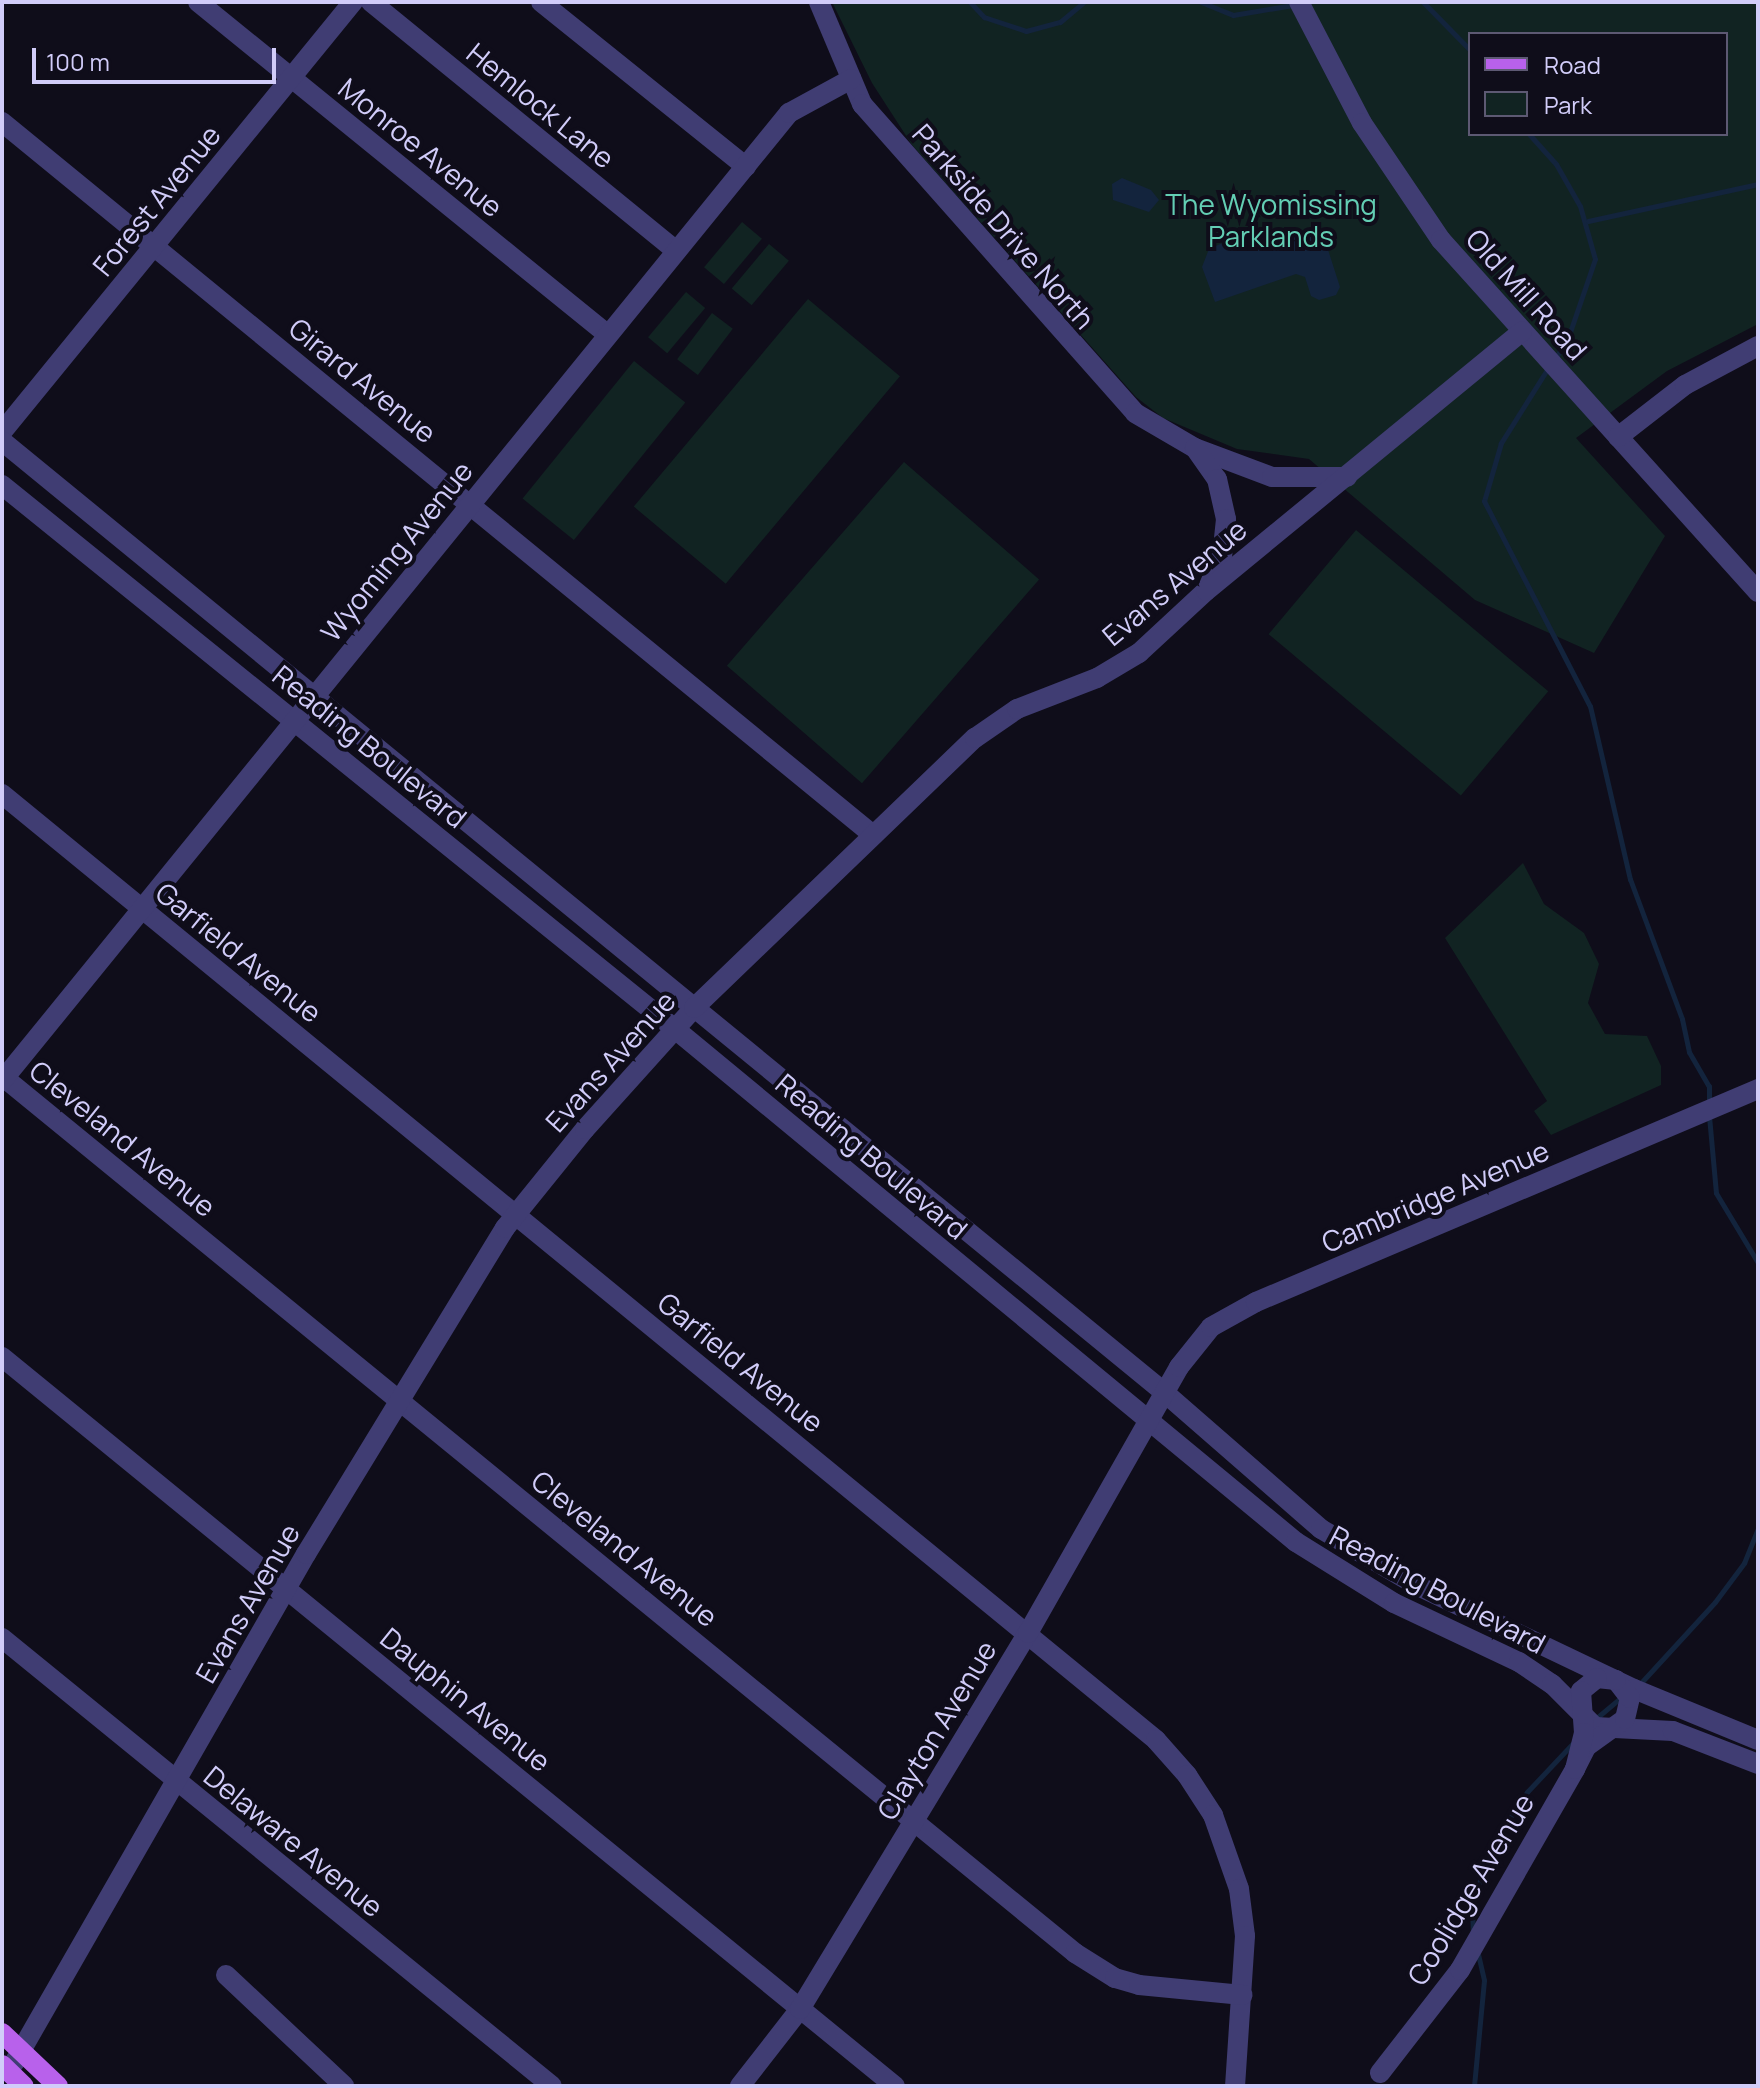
<!DOCTYPE html>
<style>
body{margin:0}
#map{position:relative;width:1760px;height:2088px;overflow:hidden;background:#0f0d1a;font-family:Manrope,sans-serif}
div>[style]{position:absolute}
.green>*{inset:0;background:#112322;transform-origin:0 0}
.water>*{inset:0;background:#13243d}
.stream>*{height:5px;margin:-2.5px;padding:0 2.5px;transform-origin:2.5px;border-radius:2.5px;background:#13243d}
.minor>*{height:20px;margin:-10px;padding:0 10px;transform-origin:10px;border-radius:10px;background:#403d73}
.major>*{height:20px;margin:-10px;padding:0 10px;transform-origin:10px;border-radius:10px;background:#b861eb}
span{translate:-50% -50%;white-space:nowrap;text-align:center;line-height:1.15;-webkit-text-stroke:8px #0f0d1a;paint-order:stroke}
.street-label{font-size:28px;color:#d1ccf9}
.park-label{font-size:28px;color:#63ceb4}
.frame{position:absolute;inset:0;border:4px solid #d1ccf9;pointer-events:none}
.legend{position:absolute;left:1468px;top:32px;width:260px;height:104px;box-sizing:border-box;background:#0f0d1a;border:2px solid #5d5973;margin:0;padding:10px 14px;list-style:none;font-size:24px;color:#d1ccf9}
.legend li{display:flex;align-items:center;gap:16px;height:40px}
.legend b{width:40px;border:2px solid #5d5973}
.scale{position:absolute;left:32px;top:48px;width:244px;height:36px;box-sizing:border-box;border:4px solid #d1ccf9;border-top:0;padding-left:10px;font-size:24px;line-height:28px;white-space:nowrap;color:#d1ccf9;-webkit-text-stroke:6px #0f0d1a;paint-order:stroke}
</style>
<div id="map">
<div class="green">
<i style="clip-path:polygon(evenodd,832px 2px,1758px 2px,1758px 324px,1667px 371px,1576px 438px,1665px 536px,1594px 653px,1475px 600px,1309px 459px,1237px 449px,1163px 418px,1136px 397px,912px 145px,872px 83px,832px 2px,1470px 34px,1726px 34px,1726px 134px,1470px 134px,1470px 34px)"></i>
<i style="left:742px;top:222px;width:26px;height:59px;rotate:40deg"></i>
<i style="left:769px;top:244px;width:26px;height:58px;rotate:40deg"></i>
<i style="left:686px;top:292px;width:25px;height:59px;rotate:40deg"></i>
<i style="left:808px;top:299px;width:120px;height:271px;rotate:40deg"></i>
<i style="left:712px;top:313px;width:26px;height:58px;rotate:37deg"></i>
<i style="left:634px;top:361px;width:66px;height:177px;rotate:39deg"></i>
<i style="left:904px;top:462px;width:179px;height:270px;rotate:41deg"></i>
<i style="left:1356px;top:530px;width:251px;height:136px;rotate:40deg"></i>
<i style="clip-path:polygon(1523px 863px,1544px 904px,1584px 933px,1599px 964px,1588px 1003px,1605px 1034px,1647px 1036px,1661px 1066px,1661px 1085px,1551px 1135px,1534px 1111px,1547px 1101px,1445px 938px)"></i>
</div>
<div class="water">
<i style="clip-path:polygon(1122px 178px,1151px 190px,1159px 200px,1149px 212px,1113px 200px,1112px 184px)"></i>
<i style="clip-path:polygon(1313px 228px,1322px 231px,1340px 287px,1336px 295px,1319px 300px,1311px 296px,1305px 277px,1296px 274px,1215px 302px,1202px 267px,1209px 249px,1227px 241px,1275px 247px)"></i>
</div>
<div class="stream">
<i style="left:970px;top:2px;width:21px;rotate:47deg"></i>
<i style="left:984px;top:17px;width:44px;rotate:18.4deg"></i>
<i style="left:1026px;top:31px;width:35px;rotate:-15deg"></i>
<i style="left:1060px;top:22px;width:31px;rotate:-40deg"></i>
<i style="left:1201px;top:2px;width:35px;rotate:22deg"></i>
<i style="left:1233px;top:15px;width:61px;rotate:-9.5deg"></i>
<i style="left:1423px;top:2px;width:67px;rotate:45.6deg"></i>
<i style="left:1529px;top:134px;width:40px;rotate:48deg"></i>
<i style="left:1556px;top:164px;width:48px;rotate:60.3deg"></i>
<i style="left:1580px;top:206px;width:55px;rotate:74.2deg"></i>
<i style="left:1595px;top:259px;width:83px;rotate:108.9deg"></i>
<i style="left:1568px;top:338px;width:26px;rotate:122deg"></i>
<i style="left:1588px;top:221px;width:174px;rotate:-12.3deg"></i>
<i style="left:1548px;top:368px;width:89px;rotate:122.1deg"></i>
<i style="left:1501px;top:443px;width:60px;rotate:106.3deg"></i>
<i style="left:1484px;top:501px;width:231px;rotate:62.7deg"></i>
<i style="left:1590px;top:706px;width:178px;rotate:77deg"></i>
<i style="left:1630px;top:879px;width:149px;rotate:69.6deg"></i>
<i style="left:1682px;top:1019px;width:34px;rotate:78deg"></i>
<i style="left:1689px;top:1052px;width:39px;rotate:60deg"></i>
<i style="left:1709px;top:1086px;width:20px;rotate:90deg"></i>
<i style="left:1709px;top:1116px;width:77px;rotate:84.8deg"></i>
<i style="left:1716px;top:1193px;width:82px;rotate:59deg"></i>
<i style="left:1638px;top:1686px;width:114px;rotate:-47.5deg"></i>
<i style="left:1715px;top:1602px;width:49px;rotate:-53.4deg"></i>
<i style="left:1744px;top:1563px;width:38px;rotate:-68deg"></i>
<i style="left:1594px;top:1720px;width:38px;rotate:-40deg"></i>
<i style="left:1473px;top:1935px;width:27px;rotate:-92deg"></i>
<i style="left:1472px;top:1908px;width:61px;rotate:-73.9deg"></i>
<i style="left:1489px;top:1849px;width:69px;rotate:-56.3deg"></i>
<i style="left:1527px;top:1792px;width:69px;rotate:-46.8deg"></i>
<i style="left:1474px;top:2086px;width:106px;rotate:-84.6deg"></i>
<i style="left:1484px;top:1980px;width:28px;rotate:-103deg"></i>
</div>
<div class="minor">
<i style="left:198px;top:2px;width:528px;rotate:39.08deg"></i>
<i style="left:371px;top:2px;width:394px;rotate:39.2deg"></i>
<i style="left:541px;top:2px;width:263px;rotate:38.8deg"></i>
<i style="left:819px;top:2px;width:111px;rotate:67.1deg"></i>
<i style="left:862px;top:104px;width:412px;rotate:48.5deg"></i>
<i style="left:1135px;top:413px;width:69px;rotate:30.3deg"></i>
<i style="left:1195px;top:448px;width:82px;rotate:20.6deg"></i>
<i style="left:1272px;top:477px;width:75px"></i>
<i style="left:1299px;top:2px;width:136px;rotate:62.5deg"></i>
<i style="left:1362px;top:123px;width:141px;rotate:56deg"></i>
<i style="left:1441px;top:240px;width:474px;rotate:48deg"></i>
<i style="left:2px;top:122px;width:1126px;rotate:39.3deg"></i>
<i style="left:2px;top:432px;width:555px;rotate:-50.78deg"></i>
<i style="left:1618px;top:437px;width:85px;rotate:-37.8deg"></i>
<i style="left:1685px;top:385px;width:83px;rotate:-28.1deg"></i>
<i style="left:2px;top:441px;width:1503px;rotate:39.3deg"></i>
<i style="left:1165px;top:1393px;width:207px;rotate:41.1deg"></i>
<i style="left:1321px;top:1529px;width:110px;rotate:30.5deg"></i>
<i style="left:1416px;top:1585px;width:242px;rotate:25.5deg"></i>
<i style="left:1634px;top:1689px;width:134px;rotate:22.4deg"></i>
<i style="left:1195px;top:448px;width:38px;rotate:55deg"></i>
<i style="left:1217px;top:479px;width:41px;rotate:77.3deg"></i>
<i style="left:1226px;top:519px;width:36px;rotate:96deg"></i>
<i style="left:1222px;top:555px;width:33px;rotate:113deg"></i>
<i style="left:2px;top:485px;width:865px;rotate:38.95deg"></i>
<i style="left:675px;top:1029px;width:805px;rotate:39.56deg"></i>
<i style="left:1296px;top:1542px;width:115px;rotate:31.9deg"></i>
<i style="left:1394px;top:1603px;width:138px;rotate:25.3deg"></i>
<i style="left:1519px;top:1662px;width:40px;rotate:34deg"></i>
<i style="left:1552px;top:1684px;width:61px;rotate:45deg"></i>
<i style="left:1595px;top:1727px;width:78px;rotate:2.9deg"></i>
<i style="left:1673px;top:1731px;width:91px;rotate:21.2deg"></i>
<i style="left:2px;top:794px;width:1492px;rotate:39.34deg"></i>
<i style="left:1156px;top:1740px;width:47px;rotate:48.5deg"></i>
<i style="left:1187px;top:1775px;width:48px;rotate:57deg"></i>
<i style="left:1213px;top:1815px;width:78px;rotate:70.6deg"></i>
<i style="left:1239px;top:1889px;width:47px;rotate:82.7deg"></i>
<i style="left:1245px;top:1936px;width:150px;rotate:93.8deg"></i>
<i style="left:2px;top:1076px;width:1386px;rotate:39.26deg"></i>
<i style="left:1075px;top:1953px;width:47px;rotate:32deg"></i>
<i style="left:1115px;top:1978px;width:25px;rotate:16deg"></i>
<i style="left:1139px;top:1985px;width:104px;rotate:5.5deg"></i>
<i style="left:2px;top:1081px;width:1248px;rotate:-50.89deg"></i>
<i style="left:789px;top:113px;width:71px;rotate:-28.7deg"></i>
<i style="left:2px;top:1357px;width:1153px;rotate:39.23deg"></i>
<i style="left:2px;top:1638px;width:709px;rotate:39.16deg"></i>
<i style="left:226px;top:1975px;width:162px;rotate:43.2deg"></i>
<i style="left:14px;top:2063px;width:587px;rotate:-60.16deg"></i>
<i style="left:306px;top:1554px;width:382px;rotate:-58.6deg"></i>
<i style="left:505px;top:1228px;width:127px;rotate:-51.1deg"></i>
<i style="left:585px;top:1129px;width:163px;rotate:-48deg"></i>
<i style="left:694px;top:1008px;width:390px;rotate:-43.9deg"></i>
<i style="left:975px;top:738px;width:51px;rotate:-34.6deg"></i>
<i style="left:1017px;top:709px;width:86px;rotate:-21.2deg"></i>
<i style="left:1097px;top:678px;width:49px;rotate:-30.8deg"></i>
<i style="left:1139px;top:653px;width:91px;rotate:-42.8deg"></i>
<i style="left:1206px;top:591px;width:409px;rotate:-39.4deg"></i>
<i style="left:1380px;top:2073px;width:130px;rotate:-52.2deg"></i>
<i style="left:1460px;top:1970px;width:232px;rotate:-60.2deg"></i>
<i style="left:1575px;top:1769px;width:25px;rotate:-63deg"></i>
<i style="left:1586px;top:1747px;width:48px;rotate:-35.7deg"></i>
<i style="left:1625px;top:1719px;width:22px;rotate:-77deg"></i>
<i style="left:1630px;top:1698px;width:23px;rotate:-128deg"></i>
<i style="left:1616px;top:1680px;width:19px;rotate:-174deg"></i>
<i style="left:1597px;top:1678px;width:21px;rotate:141deg"></i>
<i style="left:1581px;top:1691px;width:42px;rotate:85.9deg"></i>
<i style="left:1584px;top:1733px;width:37px;rotate:104deg"></i>
<i style="left:740px;top:2086px;width:98px;rotate:-52.1deg"></i>
<i style="left:800px;top:2009px;width:440px;rotate:-58.8deg"></i>
<i style="left:1028px;top:1633px;width:306px;rotate:-60.4deg"></i>
<i style="left:1179px;top:1367px;width:51px;rotate:-51.3deg"></i>
<i style="left:1211px;top:1327px;width:51px;rotate:-29.1deg"></i>
<i style="left:1256px;top:1302px;width:545px;rotate:-22.99deg"></i>
</div>
<div class="major">
<i style="left:2px;top:2033px;width:77px;rotate:43.4deg"></i>
<i style="left:2px;top:2065px;width:30px;rotate:44deg"></i>
</div>
<div class="street-label">
<span style="left:541px;top:105px;rotate:39deg">Hemlock Lane</span>
<span style="left:421px;top:147px;rotate:39deg">Monroe Avenue</span>
<span style="left:156px;top:200px;rotate:-51deg">Forest Avenue</span>
<span style="left:1004px;top:226px;rotate:49deg">Parkside Drive North</span>
<span style="left:1527px;top:294px;rotate:48deg">Old Mill Road</span>
<span style="left:363px;top:380px;rotate:39deg">Girard Avenue</span>
<span style="left:396px;top:551px;rotate:-51deg">Wyoming Avenue</span>
<span style="left:1174px;top:582px;rotate:-40deg">Evans Avenue</span>
<span style="left:370px;top:746px;rotate:39deg">Reading Boulevard</span>
<span style="left:239px;top:952px;rotate:39deg">Garfield Avenue</span>
<span style="left:610px;top:1061px;rotate:-48deg">Evans Avenue</span>
<span style="left:123px;top:1138px;rotate:39deg">Cleveland Avenue</span>
<span style="left:872px;top:1156px;rotate:40deg">Reading Boulevard</span>
<span style="left:1435px;top:1196px;rotate:-23deg">Cambridge Avenue</span>
<span style="left:741px;top:1362px;rotate:39deg">Garfield Avenue</span>
<span style="left:625px;top:1548px;rotate:39deg">Cleveland Avenue</span>
<span style="left:1438px;top:1589px;rotate:28deg">Reading Boulevard</span>
<span style="left:247px;top:1603px;rotate:-60deg">Evans Avenue</span>
<span style="left:466px;top:1699px;rotate:39deg">Dauphin Avenue</span>
<span style="left:936px;top:1730px;rotate:-59deg">Clayton Avenue</span>
<span style="left:294px;top:1841px;rotate:39deg">Delaware Avenue</span>
<span style="left:1470px;top:1889px;rotate:-59deg">Coolidge Avenue</span>
</div>
<div class="park-label">
<span style="left:1271px;top:220px">The Wyomissing<br>Parklands</span>
</div>
<div class="frame"></div>
<ul class="legend">
<li><b style="height:10px;background:#b861eb"></b>Road</li>
<li><b style="height:22px;background:#112322"></b>Park</li>
</ul>
<div class="scale">100 m</div>
</div>
